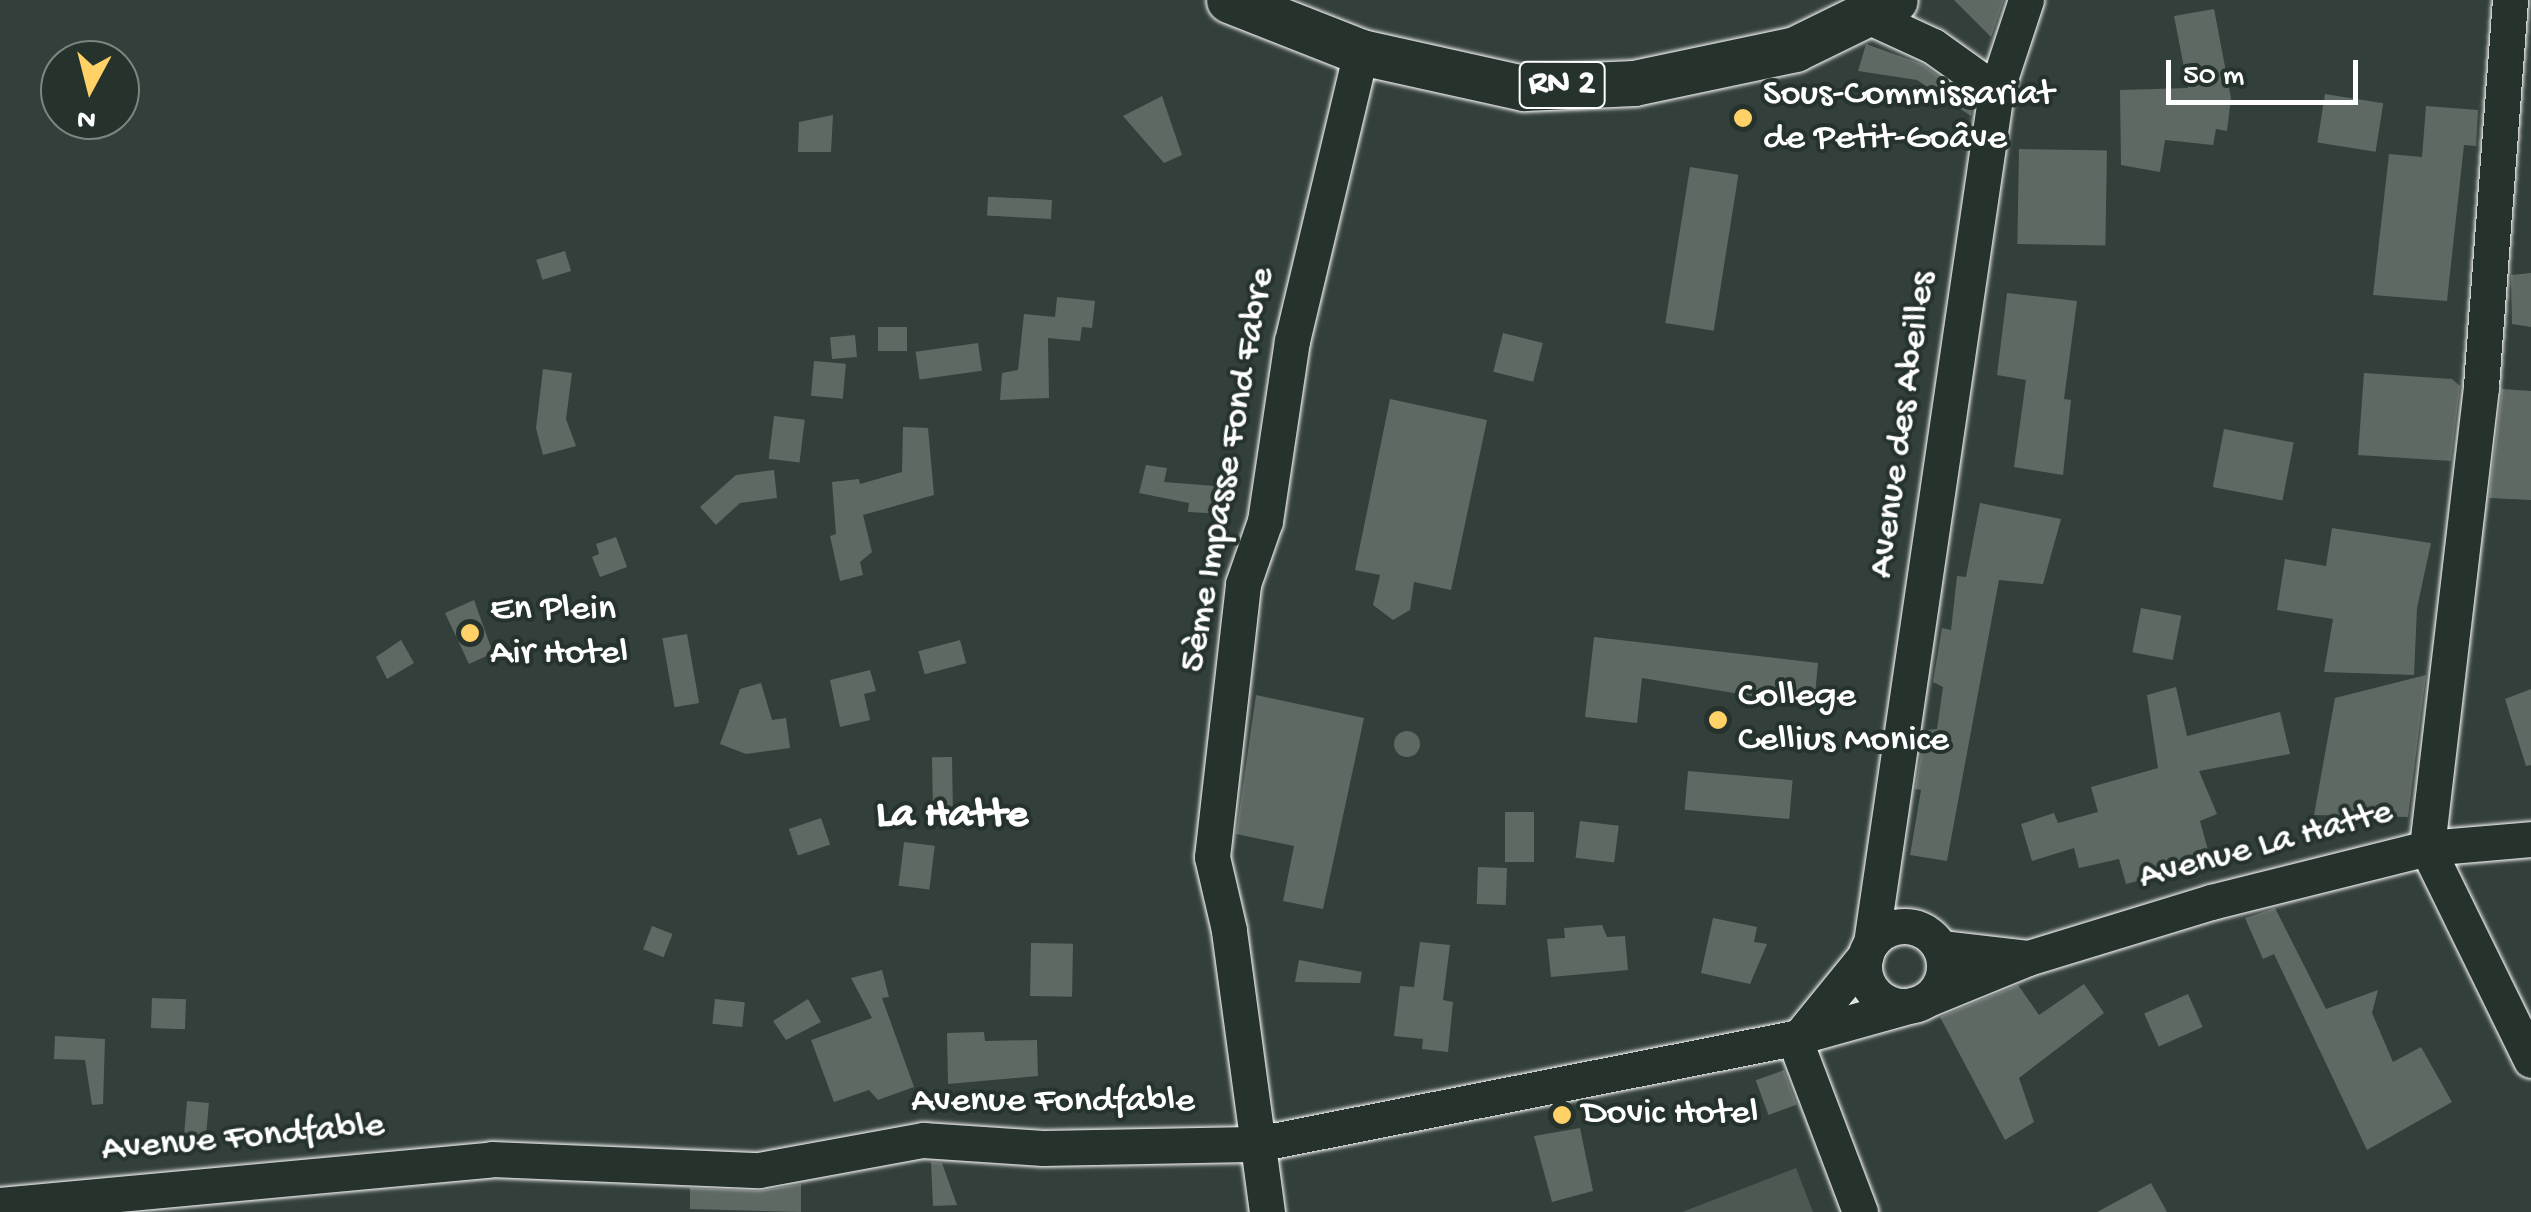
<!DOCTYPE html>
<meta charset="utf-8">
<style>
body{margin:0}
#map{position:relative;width:2531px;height:1212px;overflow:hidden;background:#333f3a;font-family:"Gochi Hand",sans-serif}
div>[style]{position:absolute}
.green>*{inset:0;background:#4d5853}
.building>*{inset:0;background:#5f6964;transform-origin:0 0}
.round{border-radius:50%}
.roads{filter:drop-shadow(0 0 2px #fff) drop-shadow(0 0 2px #fff)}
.minor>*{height:35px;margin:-17.5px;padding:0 17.5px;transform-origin:17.5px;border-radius:17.5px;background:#26332d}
.minor>.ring{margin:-17.5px;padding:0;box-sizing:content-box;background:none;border:35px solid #26332d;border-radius:50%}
.major>*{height:45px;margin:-22.5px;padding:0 22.5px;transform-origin:22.5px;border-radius:22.5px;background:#26332d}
.dots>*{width:28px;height:28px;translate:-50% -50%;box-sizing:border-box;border:5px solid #26332d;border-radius:50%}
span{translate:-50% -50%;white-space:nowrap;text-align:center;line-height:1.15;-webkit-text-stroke:8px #26332d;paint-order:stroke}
.shield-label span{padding:2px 8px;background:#26332d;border:2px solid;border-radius:8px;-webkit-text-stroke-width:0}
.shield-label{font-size:35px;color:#fff;font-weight:700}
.poi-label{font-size:38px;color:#fff}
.left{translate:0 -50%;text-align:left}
.street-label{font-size:38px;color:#fff}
.quarter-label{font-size:42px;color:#fff;font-weight:700}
.north{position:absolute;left:40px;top:40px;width:100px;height:100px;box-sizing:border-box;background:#26332d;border:2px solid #7d8581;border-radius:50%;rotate:187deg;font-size:28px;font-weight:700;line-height:40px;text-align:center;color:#fff}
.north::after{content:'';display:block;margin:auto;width:35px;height:45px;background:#ffd166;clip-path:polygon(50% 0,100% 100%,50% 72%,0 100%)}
.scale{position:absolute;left:2166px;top:60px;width:192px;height:45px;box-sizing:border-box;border:5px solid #fff;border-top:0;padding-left:12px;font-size:30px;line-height:35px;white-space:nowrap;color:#fff;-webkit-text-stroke:8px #26332d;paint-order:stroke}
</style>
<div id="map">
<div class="green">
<i style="clip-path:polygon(1796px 1168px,1813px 1212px,1682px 1212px)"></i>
</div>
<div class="building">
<i style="clip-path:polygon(1954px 0,2004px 0,1991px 37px)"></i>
<i style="clip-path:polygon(2214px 9px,2231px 98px,2227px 131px,2216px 129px,2213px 145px,2165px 140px,2160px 172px,2121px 165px,2120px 90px,2188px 88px,2174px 16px)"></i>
<i style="clip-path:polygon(1866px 44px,1922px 64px,1973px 101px,1971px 116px,1917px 80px,1858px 71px)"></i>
<i style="left:2325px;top:94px;width:59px;height:49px;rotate:9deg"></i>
<i style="clip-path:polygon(1162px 96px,1182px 155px,1164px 163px,1123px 116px)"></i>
<i style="clip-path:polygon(2426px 106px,2478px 110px,2476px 146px,2464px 145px,2447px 301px,2373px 295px,2389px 154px,2422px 157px)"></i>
<i style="clip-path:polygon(833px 115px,831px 152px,798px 152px,799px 122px)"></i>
<i style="left:2019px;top:149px;width:88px;height:95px;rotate:1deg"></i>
<i style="left:1690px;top:167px;width:49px;height:158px;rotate:9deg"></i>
<i style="left:1052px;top:200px;width:19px;height:64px;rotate:93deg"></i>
<i style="left:565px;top:251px;width:21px;height:30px;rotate:73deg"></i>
<i style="clip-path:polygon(2531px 273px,2531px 327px,2512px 324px,2511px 275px)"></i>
<i style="clip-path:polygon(2007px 293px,2077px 301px,2064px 399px,2071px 400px,2063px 475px,2014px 467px,2026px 380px,1997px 375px)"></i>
<i style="clip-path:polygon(1057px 297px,1095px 301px,1092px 328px,1082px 327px,1080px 341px,1048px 338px,1049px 398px,1000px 400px,1002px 373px,1018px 370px,1024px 314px,1055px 317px)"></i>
<i style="left:878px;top:327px;width:29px;height:24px"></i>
<i style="left:1503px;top:333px;width:41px;height:40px;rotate:14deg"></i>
<i style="left:855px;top:335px;width:22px;height:25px;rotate:85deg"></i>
<i style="left:978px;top:343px;width:28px;height:63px;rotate:82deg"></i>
<i style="left:814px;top:361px;width:32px;height:35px;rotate:5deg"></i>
<i style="clip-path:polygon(543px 369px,572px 373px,566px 419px,576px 446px,543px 455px,536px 428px)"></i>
<i style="clip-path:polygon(2364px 373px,2452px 379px,2460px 386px,2451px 461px,2358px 455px)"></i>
<i style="clip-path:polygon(2502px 389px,2531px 391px,2531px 500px,2489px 498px)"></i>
<i style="clip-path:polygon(1390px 399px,1487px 420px,1451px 590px,1414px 582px,1410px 610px,1393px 620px,1373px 605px,1380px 575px,1355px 570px)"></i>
<i style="left:774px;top:416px;width:31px;height:43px;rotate:7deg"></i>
<i style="clip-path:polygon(903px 427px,928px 428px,934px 495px,863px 515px,872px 552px,860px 562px,863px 575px,840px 581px,830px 536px,836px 534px,832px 482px,859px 479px,860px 484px,902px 472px)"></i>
<i style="left:2224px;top:429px;width:71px;height:59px;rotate:11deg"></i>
<i style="clip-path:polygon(1146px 465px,1167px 468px,1164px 482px,1227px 487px,1225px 514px,1188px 512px,1189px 503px,1139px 493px)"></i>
<i style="clip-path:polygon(774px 470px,777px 498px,740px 503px,716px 525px,700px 507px,736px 475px)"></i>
<i style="clip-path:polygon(1980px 503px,2061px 519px,2043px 584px,1999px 580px,1947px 861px,1910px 855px,1921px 790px,1915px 789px,1925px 730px,1937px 729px,1943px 687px,1933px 682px,1942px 628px,1951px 630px,1957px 576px,1966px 577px)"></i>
<i style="clip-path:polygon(2332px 528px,2431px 543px,2417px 608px,2414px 675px,2324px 672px,2333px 619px,2277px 610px,2285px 559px,2326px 566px)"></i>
<i style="clip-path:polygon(616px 537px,627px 567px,600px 577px,592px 557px,599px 554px,596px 544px)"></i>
<i style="clip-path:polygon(474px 600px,493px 653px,469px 664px,445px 613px)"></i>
<i style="left:2141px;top:608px;width:41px;height:45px;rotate:11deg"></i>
<i style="left:687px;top:634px;width:70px;height:25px;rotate:80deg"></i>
<i style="clip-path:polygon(1594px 637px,1818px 663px,1814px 706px,1642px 678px,1637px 723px,1585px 717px)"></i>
<i style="clip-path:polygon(401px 640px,414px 663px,387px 679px,376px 657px)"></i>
<i style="left:960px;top:640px;width:24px;height:43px;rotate:75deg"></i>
<i style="clip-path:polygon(870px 670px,876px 691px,864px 694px,870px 720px,840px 727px,830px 680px)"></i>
<i style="clip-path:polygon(2426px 675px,2408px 817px,2314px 815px,2335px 698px)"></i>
<i style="clip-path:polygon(761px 683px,772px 720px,786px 718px,790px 748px,746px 754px,720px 744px,740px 689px)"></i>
<i style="clip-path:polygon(2176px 687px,2187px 736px,2280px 712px,2290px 754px,2199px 771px,2217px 814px,2200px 821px,2211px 861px,2126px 884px,2119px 859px,2079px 868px,2074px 848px,2032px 861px,2021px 824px,2054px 813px,2058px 823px,2098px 812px,2091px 787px,2158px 768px,2147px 695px)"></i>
<i style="clip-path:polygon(2531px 689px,2531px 765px,2526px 766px,2505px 699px)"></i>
<i style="clip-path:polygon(1256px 695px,1364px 718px,1323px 909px,1283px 901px,1294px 846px,1236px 834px)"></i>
<i class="round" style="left:1394px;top:731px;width:26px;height:26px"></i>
<i style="left:952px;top:757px;width:55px;height:20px;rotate:89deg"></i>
<i style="left:1688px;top:771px;width:105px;height:39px;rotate:5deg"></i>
<i style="left:1505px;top:812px;width:29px;height:50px"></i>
<i style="left:821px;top:818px;width:28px;height:34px;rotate:71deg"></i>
<i style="left:1580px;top:821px;width:39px;height:37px;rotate:7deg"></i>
<i style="left:904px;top:842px;width:31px;height:44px;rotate:7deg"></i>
<i style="left:1478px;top:867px;width:29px;height:37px;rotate:2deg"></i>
<i style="clip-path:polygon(2275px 908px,2326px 1009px,2378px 990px,2372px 1013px,2393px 1062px,2421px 1047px,2452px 1102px,2367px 1150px,2274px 954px,2263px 959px,2245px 918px)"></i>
<i style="clip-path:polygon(1713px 918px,1757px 927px,1754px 942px,1767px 944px,1750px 984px,1701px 973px)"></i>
<i style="clip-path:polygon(1602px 925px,1607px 937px,1625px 936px,1628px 970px,1551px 977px,1547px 939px,1565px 938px,1564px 928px)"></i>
<i style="left:652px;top:926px;width:22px;height:25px;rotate:21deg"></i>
<i style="clip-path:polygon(1420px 942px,1450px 945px,1443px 1000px,1453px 1002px,1448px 1052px,1422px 1049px,1423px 1039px,1394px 1036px,1400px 986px,1414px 987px)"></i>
<i style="left:1031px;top:943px;width:42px;height:53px;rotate:1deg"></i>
<i style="clip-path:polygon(1299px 960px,1362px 972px,1360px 983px,1295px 982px)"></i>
<i style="clip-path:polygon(882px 970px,889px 997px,882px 998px,914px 1087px,878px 1100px,869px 1090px,834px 1102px,811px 1040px,872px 1018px,851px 978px)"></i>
<i style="clip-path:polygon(2084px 984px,2104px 1013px,2019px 1078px,2034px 1122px,2005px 1140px,1940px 1017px,2018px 985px,2039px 1015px)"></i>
<i style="left:2188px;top:994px;width:36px;height:48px;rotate:66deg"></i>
<i style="left:152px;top:998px;width:34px;height:30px;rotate:2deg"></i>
<i style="left:715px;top:999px;width:30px;height:25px;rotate:6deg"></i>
<i style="clip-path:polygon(808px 999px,821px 1022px,786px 1040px,773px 1021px)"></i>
<i style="clip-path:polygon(984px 1032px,985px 1041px,1037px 1040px,1038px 1076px,948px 1084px,947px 1033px)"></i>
<i style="clip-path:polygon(55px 1036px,105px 1039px,103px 1104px,92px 1105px,85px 1060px,54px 1059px)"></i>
<i style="left:1784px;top:1070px;width:37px;height:30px;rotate:70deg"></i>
<i style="left:187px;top:1101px;width:22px;height:33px;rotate:5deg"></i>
<i style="clip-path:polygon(1580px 1128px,1593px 1191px,1552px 1202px,1534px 1136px)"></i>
<i style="clip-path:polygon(931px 1162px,942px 1163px,957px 1205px,933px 1206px)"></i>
<i style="clip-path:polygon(2151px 1183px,2167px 1212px,2097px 1212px)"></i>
<i style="clip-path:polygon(801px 1184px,801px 1212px,690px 1209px,690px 1188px,759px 1191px)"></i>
</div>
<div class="roads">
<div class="minor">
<i style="left:2510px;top:0;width:388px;rotate:94.3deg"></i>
<i style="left:2481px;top:387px;width:464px;rotate:96.7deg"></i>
<i style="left:2427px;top:848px;width:236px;rotate:63.9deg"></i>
<i style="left:1870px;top:17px;width:69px;rotate:24.7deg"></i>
<i style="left:1933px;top:46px;width:77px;rotate:35.5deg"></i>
<i class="ring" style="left:1864px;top:926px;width:45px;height:45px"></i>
<i style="left:1871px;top:943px;width:861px;rotate:-81.65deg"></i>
<i style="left:1996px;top:91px;width:96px;rotate:-71.8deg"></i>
<i style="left:1941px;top:948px;width:87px;rotate:6.6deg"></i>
<i style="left:1925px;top:1000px;width:111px;rotate:-22.2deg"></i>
<i style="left:2028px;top:958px;width:191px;rotate:-17deg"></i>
<i style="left:2211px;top:902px;width:223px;rotate:-14deg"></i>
<i style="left:2427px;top:848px;width:104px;rotate:-4.9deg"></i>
<i style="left:1800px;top:1036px;width:104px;rotate:-50.8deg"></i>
<i style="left:1794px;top:1038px;width:186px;rotate:69.2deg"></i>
<i style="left:0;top:1205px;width:494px;rotate:-5.3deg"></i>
<i style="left:492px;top:1159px;width:267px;rotate:2.4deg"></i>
<i style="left:759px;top:1170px;width:167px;rotate:-10.4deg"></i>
<i style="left:923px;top:1140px;width:120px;rotate:3.8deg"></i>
<i style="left:1043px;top:1148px;width:214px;rotate:-1.1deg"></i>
<i style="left:1257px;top:1144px;width:547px;rotate:-11.17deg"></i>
<i style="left:1794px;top:1038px;width:127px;rotate:-15.6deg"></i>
<i style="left:1267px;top:1212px;width:285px;rotate:-97.7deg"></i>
<i style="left:1229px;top:930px;width:75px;rotate:-103.1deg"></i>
<i style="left:1212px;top:857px;width:275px;rotate:-83.5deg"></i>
<i style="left:1243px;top:584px;width:67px;rotate:-70.8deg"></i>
<i style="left:1265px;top:521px;width:182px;rotate:-81.5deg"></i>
<i style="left:1292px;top:341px;width:297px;rotate:-76.6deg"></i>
</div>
<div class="major">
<i style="left:1229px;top:0;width:142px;rotate:21.5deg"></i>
<i style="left:1361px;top:52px;width:167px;rotate:12.5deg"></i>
<i style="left:1524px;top:88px;width:110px;rotate:-2.6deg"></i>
<i style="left:1634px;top:83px;width:165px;rotate:-11.9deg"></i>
<i style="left:1795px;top:49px;width:111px;rotate:-26.1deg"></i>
</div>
</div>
<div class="dots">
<i style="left:1743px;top:118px;background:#ffd166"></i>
<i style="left:470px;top:633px;background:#ffd166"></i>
<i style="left:1718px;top:720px;background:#ffd166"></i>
<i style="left:1562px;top:1115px;background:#ffd166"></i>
</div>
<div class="shield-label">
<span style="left:1562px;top:85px">RN 2</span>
</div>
<div class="poi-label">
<span class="left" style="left:1763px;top:118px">Sous-Commissariat<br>de Petit-Goâve</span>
<span class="left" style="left:490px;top:633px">En Plein<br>Air Hotel</span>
<span class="left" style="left:1738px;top:720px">College<br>Cellius Monice</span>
<span class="left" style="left:1582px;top:1115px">Dovic Hotel</span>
</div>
<div class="street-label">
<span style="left:1904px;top:425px;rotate:-82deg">Avenue des Abeilles</span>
<span style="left:1229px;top:470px;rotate:-80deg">5ème Impasse Fond Fabre</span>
<span style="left:2266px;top:846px;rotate:-15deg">Avenue La Hatte</span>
<span style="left:1053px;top:1103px">Avenue Fondfable</span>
<span style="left:243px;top:1139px;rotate:-5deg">Avenue Fondfable</span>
</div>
<div class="quarter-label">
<span style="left:952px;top:817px">La Hatte</span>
</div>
<div class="north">N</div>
<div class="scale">50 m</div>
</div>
